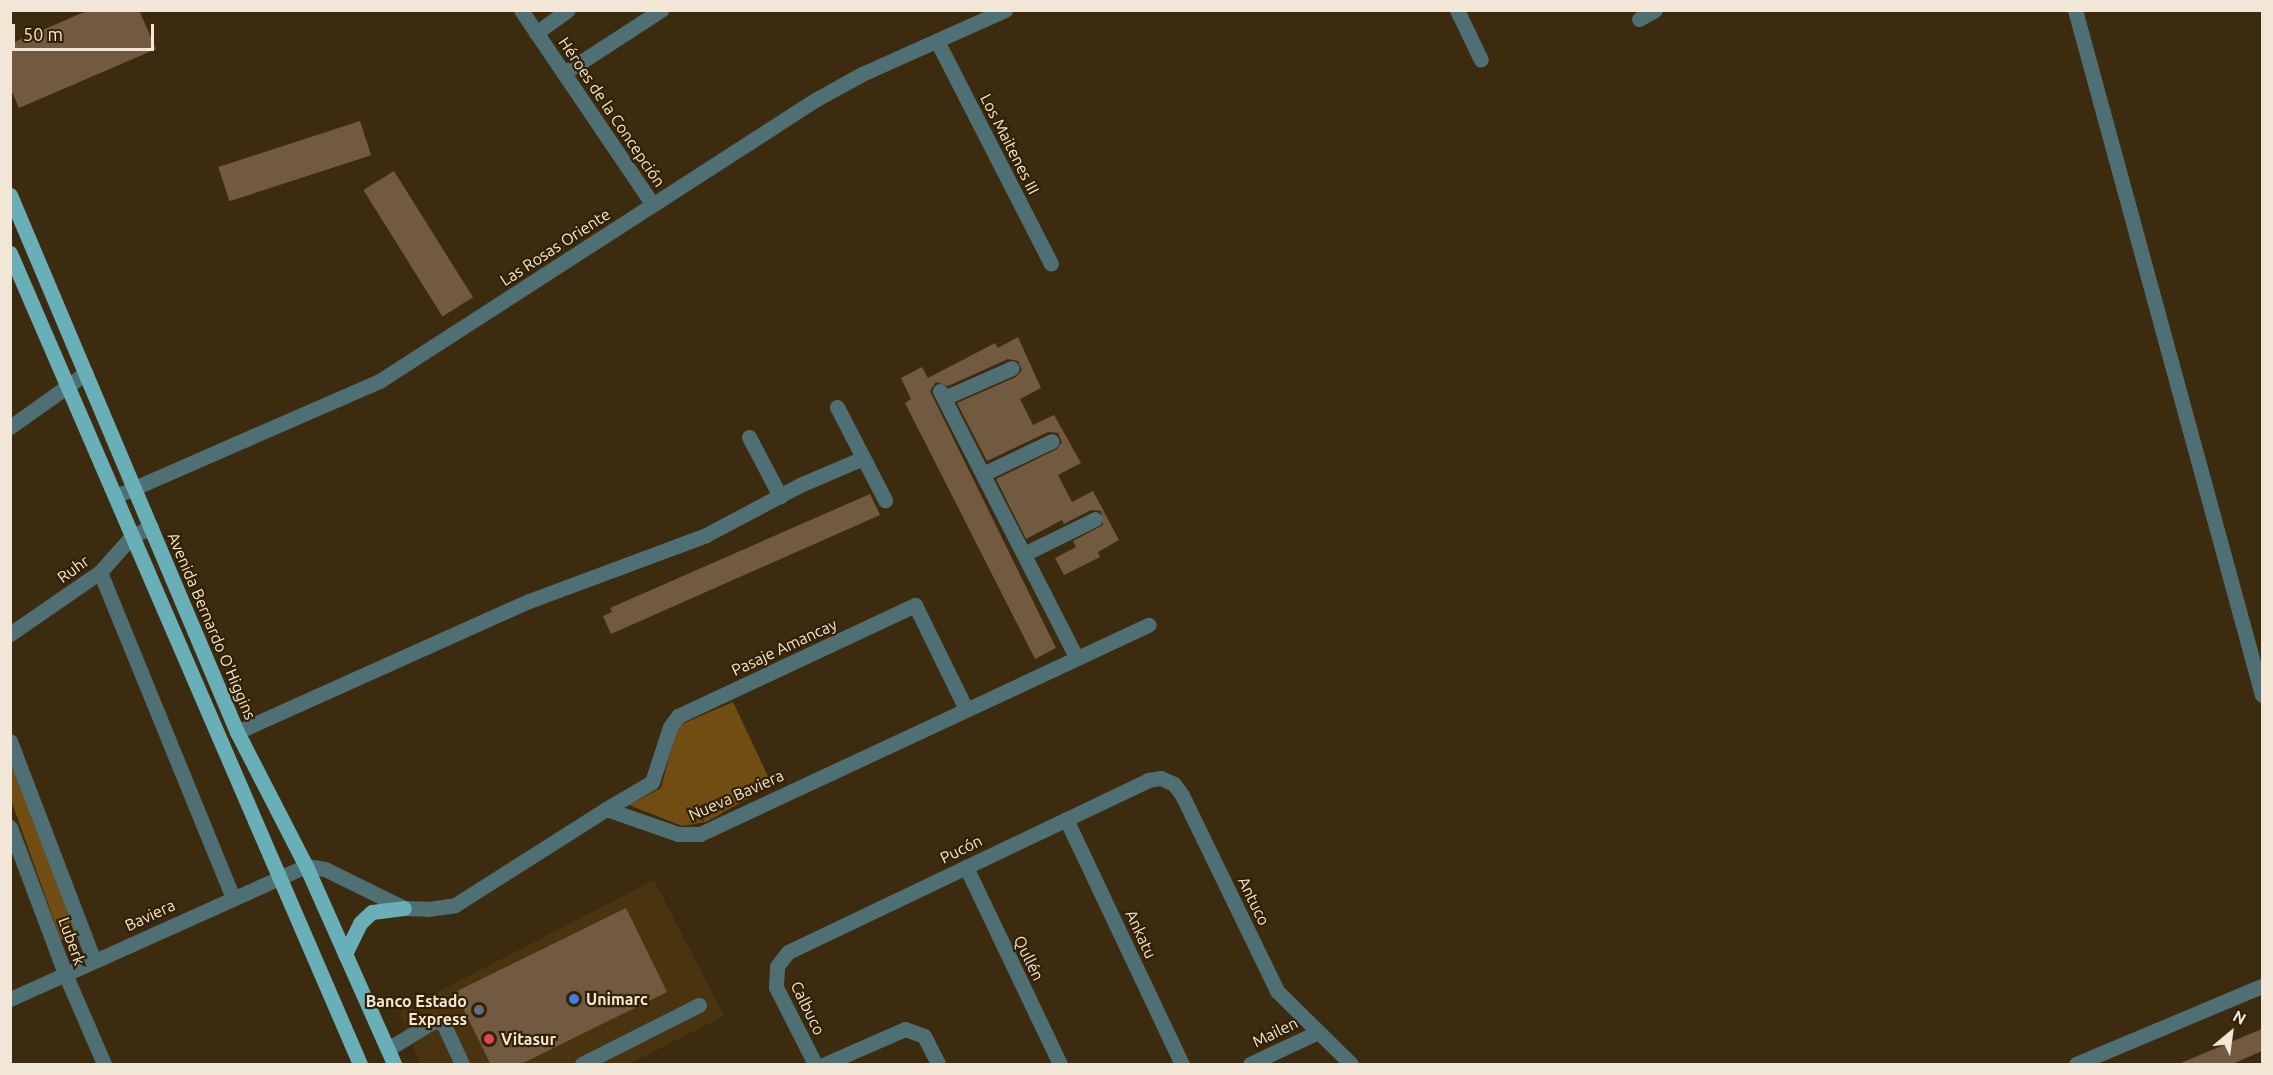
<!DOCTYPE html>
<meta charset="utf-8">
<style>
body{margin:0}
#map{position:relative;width:2273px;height:1075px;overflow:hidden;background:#3d2b0f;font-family:Ubuntu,sans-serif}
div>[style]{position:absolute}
.built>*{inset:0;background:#4a330f}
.green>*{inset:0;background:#714d14}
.building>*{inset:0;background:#725a41;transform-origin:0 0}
.minor>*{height:15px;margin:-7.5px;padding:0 7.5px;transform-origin:7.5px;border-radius:7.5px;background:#4e6f73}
.major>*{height:15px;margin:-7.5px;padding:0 7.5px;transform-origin:7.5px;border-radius:7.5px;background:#68afb8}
.dots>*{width:16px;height:16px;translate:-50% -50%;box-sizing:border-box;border:3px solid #332105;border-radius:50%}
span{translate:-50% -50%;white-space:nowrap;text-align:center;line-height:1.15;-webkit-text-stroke:4.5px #332105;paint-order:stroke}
.street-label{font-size:16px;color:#f2e6d6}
.poi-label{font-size:16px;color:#f2e6d6;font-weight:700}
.left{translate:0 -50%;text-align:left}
.right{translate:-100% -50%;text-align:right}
.frame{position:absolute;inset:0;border:12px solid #f2e6d6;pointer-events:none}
.north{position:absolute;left:2201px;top:1003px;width:60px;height:60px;-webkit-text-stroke:4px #332105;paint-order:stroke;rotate:29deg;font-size:16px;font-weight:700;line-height:24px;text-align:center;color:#f2e6d6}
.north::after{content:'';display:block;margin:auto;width:21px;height:27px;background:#f2e6d6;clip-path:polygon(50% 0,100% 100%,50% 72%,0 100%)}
.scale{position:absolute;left:12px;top:24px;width:142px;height:27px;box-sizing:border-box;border:3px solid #f2e6d6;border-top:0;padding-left:8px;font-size:18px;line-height:21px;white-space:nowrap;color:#f2e6d6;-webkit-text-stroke:4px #332105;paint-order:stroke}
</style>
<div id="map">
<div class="built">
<i style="clip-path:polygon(654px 880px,724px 1016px,629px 1064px,420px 1064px,399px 1012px)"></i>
</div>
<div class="green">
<i style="clip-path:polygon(733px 702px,772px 785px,706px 822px,682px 826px,629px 805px,661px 788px,675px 735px,682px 724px)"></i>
<i style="clip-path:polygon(11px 755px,77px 932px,61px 940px,11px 800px)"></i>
</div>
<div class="building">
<i style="clip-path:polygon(89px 10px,139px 10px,156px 49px,19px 108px,10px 87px,10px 44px)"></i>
<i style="left:360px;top:121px;width:36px;height:149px;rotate:72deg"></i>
<i style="left:394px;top:171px;width:149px;height:36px;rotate:58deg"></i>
<i style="clip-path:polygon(1018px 337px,1041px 388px,1020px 399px,1033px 425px,1054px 415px,1081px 463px,1058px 475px,1072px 502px,1093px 491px,1119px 540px,1098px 552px,1100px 557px,1064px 575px,1055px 558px,1076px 547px,1073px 541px,1103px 525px,1101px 511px,1091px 510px,1064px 524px,1062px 520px,1026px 539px,996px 479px,1057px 449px,1062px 442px,1058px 433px,1048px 432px,987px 461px,957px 403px,1016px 377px,1022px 370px,1018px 361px,1008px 359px,948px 386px,936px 382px,930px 391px,1056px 648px,1035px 659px,905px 403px,911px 399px,901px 378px,922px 367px,928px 378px,995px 343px,998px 348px)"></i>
<i style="clip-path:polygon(870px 494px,880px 515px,611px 634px,603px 616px,612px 612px,610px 608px)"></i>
<i style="clip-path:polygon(626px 908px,667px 992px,519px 1065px,491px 1065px,455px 992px)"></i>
<i style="clip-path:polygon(2262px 1029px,2262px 1051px,2230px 1065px,2176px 1065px)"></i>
</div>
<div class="minor">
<i style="left:521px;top:10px;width:235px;rotate:55.9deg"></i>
<i style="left:1457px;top:10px;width:55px;rotate:64.4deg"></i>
<i style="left:2075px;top:10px;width:710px;rotate:74.73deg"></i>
<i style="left:1639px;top:19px;width:18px;rotate:-29deg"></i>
<i style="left:536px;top:33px;width:39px;rotate:-36deg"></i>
<i style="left:937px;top:41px;width:250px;rotate:62.9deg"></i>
<i style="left:564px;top:73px;width:116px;rotate:-33deg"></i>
<i style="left:940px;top:391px;width:299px;rotate:62.9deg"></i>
<i style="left:944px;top:398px;width:74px;rotate:-23.8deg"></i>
<i style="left:837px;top:407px;width:105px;rotate:62.7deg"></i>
<i style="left:10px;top:427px;width:93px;rotate:-35.4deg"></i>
<i style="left:749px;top:437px;width:67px;rotate:62.3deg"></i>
<i style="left:983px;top:474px;width:76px;rotate:-25.6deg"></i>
<i style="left:116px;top:496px;width:289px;rotate:-23.6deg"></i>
<i style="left:381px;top:380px;width:516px;rotate:-32.83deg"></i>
<i style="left:815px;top:100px;width:54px;rotate:-29deg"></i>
<i style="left:862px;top:74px;width:157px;rotate:-24.1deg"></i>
<i style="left:1024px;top:554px;width:79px;rotate:-26.2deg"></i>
<i style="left:100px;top:572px;width:350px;rotate:67.8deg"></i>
<i style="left:10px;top:634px;width:109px;rotate:-34.6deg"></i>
<i style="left:100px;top:572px;width:48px;rotate:-48.4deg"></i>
<i style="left:132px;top:536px;width:21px;rotate:-25deg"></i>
<i style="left:237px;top:732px;width:320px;rotate:-24.2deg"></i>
<i style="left:529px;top:601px;width:189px;rotate:-20.4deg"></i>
<i style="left:706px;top:535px;width:106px;rotate:-28deg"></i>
<i style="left:800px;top:485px;width:69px;rotate:-23.2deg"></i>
<i style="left:10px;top:741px;width:235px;rotate:69.1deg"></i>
<i style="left:606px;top:809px;width:53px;rotate:-30.4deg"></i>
<i style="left:652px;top:782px;width:58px;rotate:-71.9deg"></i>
<i style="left:670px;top:727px;width:14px;rotate:-54deg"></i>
<i style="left:678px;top:716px;width:262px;rotate:-25.1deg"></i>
<i style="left:915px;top:605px;width:114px;rotate:63.9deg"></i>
<i style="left:1066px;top:819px;width:271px;rotate:64.7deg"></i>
<i style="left:10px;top:827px;width:159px;rotate:69.4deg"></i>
<i style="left:66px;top:976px;width:96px;rotate:66.6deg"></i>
<i style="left:966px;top:867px;width:218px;rotate:64.5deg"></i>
<i style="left:10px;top:999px;width:325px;rotate:-24.2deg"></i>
<i style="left:306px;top:866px;width:19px;rotate:9deg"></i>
<i style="left:325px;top:869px;width:88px;rotate:26.3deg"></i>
<i style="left:404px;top:908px;width:24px;rotate:2deg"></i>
<i style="left:428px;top:909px;width:27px;rotate:-8deg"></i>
<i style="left:455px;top:905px;width:179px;rotate:-32.4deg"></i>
<i style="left:606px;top:809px;width:76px;rotate:19.1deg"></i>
<i style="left:678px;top:834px;width:22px"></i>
<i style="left:700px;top:834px;width:495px;rotate:-25deg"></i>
<i style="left:388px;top:1049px;width:54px;rotate:-31.3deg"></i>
<i style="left:434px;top:1021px;width:9px;rotate:13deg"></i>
<i style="left:443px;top:1023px;width:45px;rotate:65.1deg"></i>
<i style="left:582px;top:1064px;width:131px;rotate:-26.8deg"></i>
<i style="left:815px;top:1064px;width:86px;rotate:-116.9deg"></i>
<i style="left:776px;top:987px;width:21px;rotate:-87deg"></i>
<i style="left:777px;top:966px;width:18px;rotate:-52deg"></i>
<i style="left:788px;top:952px;width:399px;rotate:-25.5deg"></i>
<i style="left:1148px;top:780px;width:13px;rotate:-9deg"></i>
<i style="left:1161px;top:778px;width:14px;rotate:25deg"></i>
<i style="left:1174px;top:784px;width:14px;rotate:54deg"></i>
<i style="left:1182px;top:795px;width:218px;rotate:64.1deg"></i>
<i style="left:1277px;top:991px;width:104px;rotate:44.6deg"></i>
<i style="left:825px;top:1064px;width:87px;rotate:-23.6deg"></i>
<i style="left:905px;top:1029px;width:20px;rotate:20deg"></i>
<i style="left:924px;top:1036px;width:31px;rotate:63deg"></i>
<i style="left:1250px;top:1064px;width:73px;rotate:-25.2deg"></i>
<i style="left:2076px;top:1064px;width:202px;rotate:-22.8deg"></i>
</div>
<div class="major">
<i style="left:10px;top:195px;width:583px;rotate:67.09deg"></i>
<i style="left:237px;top:732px;width:151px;rotate:62.8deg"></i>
<i style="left:306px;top:866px;width:217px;rotate:66deg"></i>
<i style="left:10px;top:253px;width:883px;rotate:66.66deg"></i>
<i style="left:345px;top:954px;width:34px;rotate:-64deg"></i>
<i style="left:360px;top:923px;width:16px;rotate:-43deg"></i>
<i style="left:372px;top:912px;width:32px;rotate:-7deg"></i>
</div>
<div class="dots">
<i style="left:574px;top:999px;background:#3f7fe0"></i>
<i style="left:479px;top:1010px;background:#5c6f8a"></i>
<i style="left:489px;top:1039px;background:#e0444e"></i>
</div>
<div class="street-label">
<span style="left:612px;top:112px;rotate:56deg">Héroes de la Concepción</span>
<span style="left:1010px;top:144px;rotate:63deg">Los Maitenes III</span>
<span style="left:555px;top:247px;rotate:-33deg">Las Rosas Oriente</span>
<span style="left:73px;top:569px;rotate:-36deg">Ruhr</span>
<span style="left:212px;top:626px;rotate:67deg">Avenida Bernardo O'Higgins</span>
<span style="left:784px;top:647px;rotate:-25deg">Pasaje Amancay</span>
<span style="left:736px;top:795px;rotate:-24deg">Nueva Baviera</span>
<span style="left:961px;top:849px;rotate:-26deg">Pucón</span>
<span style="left:1254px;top:901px;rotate:64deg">Antuco</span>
<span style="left:150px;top:915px;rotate:-25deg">Baviera</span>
<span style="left:1141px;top:934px;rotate:65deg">Ankatu</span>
<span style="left:72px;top:941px;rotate:70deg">Luberk</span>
<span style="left:1029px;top:958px;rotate:64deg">Qullén</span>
<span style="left:808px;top:1008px;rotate:64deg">Calbuco</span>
<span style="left:1275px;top:1032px;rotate:-26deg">Mailen</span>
</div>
<div class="poi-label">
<span class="left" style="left:586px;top:999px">Unimarc</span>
<span class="right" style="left:467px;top:1010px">Banco Estado<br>Express</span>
<span class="left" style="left:501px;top:1039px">Vitasur</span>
</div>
<div class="frame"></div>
<div class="north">N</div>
<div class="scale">50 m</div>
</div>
